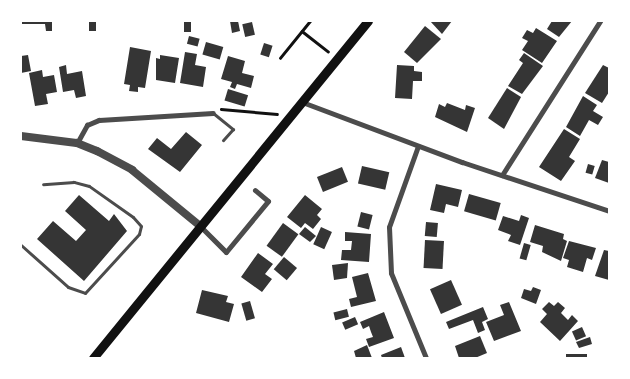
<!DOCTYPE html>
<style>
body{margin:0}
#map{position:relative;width:630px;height:379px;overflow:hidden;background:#fff;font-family:"Asap Condensed",sans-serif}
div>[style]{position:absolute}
.building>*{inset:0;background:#353535;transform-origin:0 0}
.path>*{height:2.5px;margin:-1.25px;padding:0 1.25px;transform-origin:1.25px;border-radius:1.25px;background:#111}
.service>*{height:3px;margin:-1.5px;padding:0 1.5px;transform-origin:1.5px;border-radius:1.5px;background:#4c4c4c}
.minor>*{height:5px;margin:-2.5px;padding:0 2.5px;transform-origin:2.5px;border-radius:2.5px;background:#4c4c4c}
.tertiary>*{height:8px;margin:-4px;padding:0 4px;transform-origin:4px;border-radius:4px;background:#4c4c4c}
.secondary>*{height:9px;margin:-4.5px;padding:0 4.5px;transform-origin:4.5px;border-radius:4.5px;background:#111}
span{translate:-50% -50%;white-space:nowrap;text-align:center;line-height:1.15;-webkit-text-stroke:5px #fff;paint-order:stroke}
.frame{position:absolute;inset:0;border:22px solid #fff;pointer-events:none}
</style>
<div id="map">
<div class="building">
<i style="clip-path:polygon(21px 21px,52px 21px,52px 31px,46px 31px,45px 24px,21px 24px)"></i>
<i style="left:89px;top:21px;width:7px;height:10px"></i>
<i style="left:184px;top:21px;width:7px;height:11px"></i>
<i style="clip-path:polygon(230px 21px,238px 21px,240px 31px,232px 33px)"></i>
<i style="clip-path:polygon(430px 21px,452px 21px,442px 34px)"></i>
<i style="clip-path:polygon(552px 21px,572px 21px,559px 37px,547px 29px)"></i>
<i style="left:252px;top:22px;width:13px;height:10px;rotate:77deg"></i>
<i style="clip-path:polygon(425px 26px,441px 39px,417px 63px,404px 52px)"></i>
<i style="clip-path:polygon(536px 28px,557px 41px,542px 63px,522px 50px,528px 41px,522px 38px,527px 30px,533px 33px)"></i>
<i style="left:189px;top:36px;width:11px;height:8px;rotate:15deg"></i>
<i style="left:206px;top:42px;width:18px;height:13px;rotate:16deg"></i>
<i style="left:264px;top:43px;width:9px;height:12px;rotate:18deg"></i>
<i style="clip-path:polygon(130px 47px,151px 51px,145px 88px,138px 87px,138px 92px,129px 91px,130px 85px,124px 84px)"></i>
<i style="clip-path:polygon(185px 52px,197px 54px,195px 65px,206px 67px,203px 87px,180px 83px)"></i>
<i style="clip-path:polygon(524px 53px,543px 66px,522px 94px,508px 86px,523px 63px,519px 60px)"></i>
<i style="clip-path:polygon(28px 55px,31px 71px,21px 73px,21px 56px)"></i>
<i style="clip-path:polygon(160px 55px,179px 58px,175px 83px,156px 80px,156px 58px,160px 59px)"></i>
<i style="clip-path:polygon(228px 56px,245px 61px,242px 73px,254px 76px,251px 88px,237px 84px,235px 89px,230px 87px,232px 82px,221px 79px)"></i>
<i style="clip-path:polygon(66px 65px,67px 74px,82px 71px,86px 96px,76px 98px,74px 90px,63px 92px,59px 67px)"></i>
<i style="clip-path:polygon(397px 65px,414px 66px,414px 71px,422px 72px,422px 81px,413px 81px,412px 99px,395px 98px)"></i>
<i style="clip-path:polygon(603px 65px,609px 68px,609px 92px,602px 103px,585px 93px)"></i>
<i style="clip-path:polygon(42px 70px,43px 77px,54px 75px,57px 92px,46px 94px,48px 104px,35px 106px,29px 73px)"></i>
<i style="clip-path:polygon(507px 88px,521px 97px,504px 129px,488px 118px)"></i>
<i style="left:228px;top:89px;width:21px;height:12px;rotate:17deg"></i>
<i style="clip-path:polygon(583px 96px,597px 105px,593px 111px,603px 117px,598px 125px,589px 120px,580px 136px,566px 127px)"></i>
<i style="clip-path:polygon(447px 103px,465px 110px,466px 105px,475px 108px,467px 132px,435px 117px,439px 104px,445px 107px)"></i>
<i style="clip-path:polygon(564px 129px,580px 139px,569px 157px,575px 161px,561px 181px,539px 167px)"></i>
<i style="clip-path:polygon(186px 132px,202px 145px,180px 172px,148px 149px,157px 138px,171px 149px)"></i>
<i style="clip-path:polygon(602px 160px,609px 162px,609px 183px,595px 178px)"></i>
<i style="left:588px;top:164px;width:7px;height:9px;rotate:16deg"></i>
<i style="left:362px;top:166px;width:28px;height:18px;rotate:13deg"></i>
<i style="left:342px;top:167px;width:16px;height:27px;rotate:68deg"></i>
<i style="clip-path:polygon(436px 184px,462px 190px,458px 207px,446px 204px,444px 213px,430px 210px)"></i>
<i style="left:469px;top:194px;width:33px;height:18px;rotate:16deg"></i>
<i style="clip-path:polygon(79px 195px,109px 221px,114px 214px,127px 231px,84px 281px,37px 239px,53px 221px,76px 241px,86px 230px,65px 211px)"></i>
<i style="clip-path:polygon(305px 195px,322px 209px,317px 215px,321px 219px,313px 229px,305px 223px,301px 228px,287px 217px)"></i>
<i style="left:361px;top:212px;width:12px;height:15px;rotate:14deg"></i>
<i style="clip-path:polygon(521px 215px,529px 218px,520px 245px,508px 241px,511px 235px,498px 230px,503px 216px,519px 221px)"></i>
<i style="left:426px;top:222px;width:12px;height:14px;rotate:5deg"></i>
<i style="left:283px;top:223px;width:19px;height:28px;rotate:36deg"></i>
<i style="clip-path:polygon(535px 225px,564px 234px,563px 239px,567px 241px,561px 261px,542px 252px,543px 246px,530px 242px)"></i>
<i style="clip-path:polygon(305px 227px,316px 236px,310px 242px,299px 234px)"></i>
<i style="left:321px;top:227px;width:12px;height:19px;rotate:24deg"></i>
<i style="clip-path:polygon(345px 232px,371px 234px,369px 262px,341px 260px,342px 250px,351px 250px,352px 241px,345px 241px)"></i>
<i style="left:425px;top:240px;width:19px;height:28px;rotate:3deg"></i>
<i style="clip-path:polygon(569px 241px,596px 248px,592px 260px,587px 258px,583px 272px,567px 267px,569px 260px,563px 258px)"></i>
<i style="left:524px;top:243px;width:7px;height:16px;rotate:16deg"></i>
<i style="clip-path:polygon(604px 250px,609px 251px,609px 280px,595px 276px)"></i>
<i style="clip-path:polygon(258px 253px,273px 264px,265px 274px,272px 279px,262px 292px,241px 277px)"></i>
<i style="left:284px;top:257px;width:17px;height:16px;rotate:40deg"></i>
<i style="clip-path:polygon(348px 263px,347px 278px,334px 280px,332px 265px)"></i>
<i style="clip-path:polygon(368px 273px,376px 301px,351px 307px,349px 299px,357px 297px,352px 277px)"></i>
<i style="left:451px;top:280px;width:27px;height:23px;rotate:66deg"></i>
<i style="clip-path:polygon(533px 287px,541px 290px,536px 304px,521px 298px,524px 289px,531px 291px)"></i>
<i style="clip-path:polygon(202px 290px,228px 296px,226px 302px,234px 304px,229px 322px,196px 313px)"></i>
<i style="left:250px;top:301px;width:18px;height:9px;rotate:74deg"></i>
<i style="clip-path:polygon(509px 302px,521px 331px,494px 341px,486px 322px,504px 315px,500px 305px)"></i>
<i style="clip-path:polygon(549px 302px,554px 306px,558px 302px,565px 308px,561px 313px,568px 320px,572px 315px,578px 321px,560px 341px,540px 322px,547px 314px,542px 309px)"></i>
<i style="clip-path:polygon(483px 307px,488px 319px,482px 322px,485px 330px,478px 333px,473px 320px,449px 329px,446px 322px)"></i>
<i style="left:347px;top:309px;width:8px;height:14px;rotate:76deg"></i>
<i style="clip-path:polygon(384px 312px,394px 338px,369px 347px,366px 339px,373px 337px,371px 332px,369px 326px,363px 329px,360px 322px)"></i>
<i style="left:355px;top:317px;width:8px;height:14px;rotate:67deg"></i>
<i style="left:582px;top:327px;width:10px;height:11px;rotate:66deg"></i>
<i style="clip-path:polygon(480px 336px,487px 353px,475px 358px,459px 358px,455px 346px)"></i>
<i style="clip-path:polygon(590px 337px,592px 344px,579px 348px,576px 342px)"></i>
<i style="clip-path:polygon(367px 345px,372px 358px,356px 358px,354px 351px)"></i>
<i style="clip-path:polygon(401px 347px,405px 358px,382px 358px,381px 355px)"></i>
<i style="left:566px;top:354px;width:21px;height:4px"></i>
</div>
<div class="path">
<i style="left:302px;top:31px;width:33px;rotate:38deg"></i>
<i style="left:280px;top:58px;width:48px;rotate:-51deg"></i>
<i style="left:221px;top:109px;width:56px;rotate:5.1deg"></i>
</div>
<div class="service">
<i style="left:213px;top:113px;width:26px;rotate:39deg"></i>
<i style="left:233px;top:129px;width:15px;rotate:132deg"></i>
<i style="left:21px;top:245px;width:63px;rotate:41.8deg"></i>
<i style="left:68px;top:287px;width:18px;rotate:19deg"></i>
<i style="left:85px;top:293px;width:80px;rotate:-47.5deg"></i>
<i style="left:139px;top:234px;width:8px;rotate:-76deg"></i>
<i style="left:141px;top:226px;width:12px;rotate:-132deg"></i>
<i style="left:133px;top:217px;width:54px;rotate:-144.8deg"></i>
<i style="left:89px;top:186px;width:16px;rotate:-165deg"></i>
<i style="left:74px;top:182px;width:31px;rotate:176deg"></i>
</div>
<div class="minor">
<i style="left:302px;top:102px;width:171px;rotate:20.6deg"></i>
<i style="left:462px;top:162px;width:155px;rotate:18.4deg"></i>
<i style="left:77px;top:143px;width:21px;rotate:-61deg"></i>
<i style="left:87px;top:125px;width:13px;rotate:-23deg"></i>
<i style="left:99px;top:120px;width:114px;rotate:-3.5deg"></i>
<i style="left:418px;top:146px;width:86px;rotate:109.7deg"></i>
<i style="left:389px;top:227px;width:46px;rotate:87.5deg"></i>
<i style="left:391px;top:273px;width:92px;rotate:67.6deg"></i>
<i style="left:502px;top:175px;width:183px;rotate:-57.5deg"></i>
<i style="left:199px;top:225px;width:38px;rotate:45deg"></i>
<i style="left:226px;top:252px;width:66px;rotate:-50.5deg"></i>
<i style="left:268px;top:201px;width:17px;rotate:-140deg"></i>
</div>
<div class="tertiary">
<i style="left:21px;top:136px;width:56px;rotate:7.1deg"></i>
<i style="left:77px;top:143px;width:22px;rotate:22deg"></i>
<i style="left:97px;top:151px;width:40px;rotate:28deg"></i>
<i style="left:132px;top:170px;width:87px;rotate:39.4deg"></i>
</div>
<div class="secondary">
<i style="left:93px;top:358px;width:435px;rotate:-50.8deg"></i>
</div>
<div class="frame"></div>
</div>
